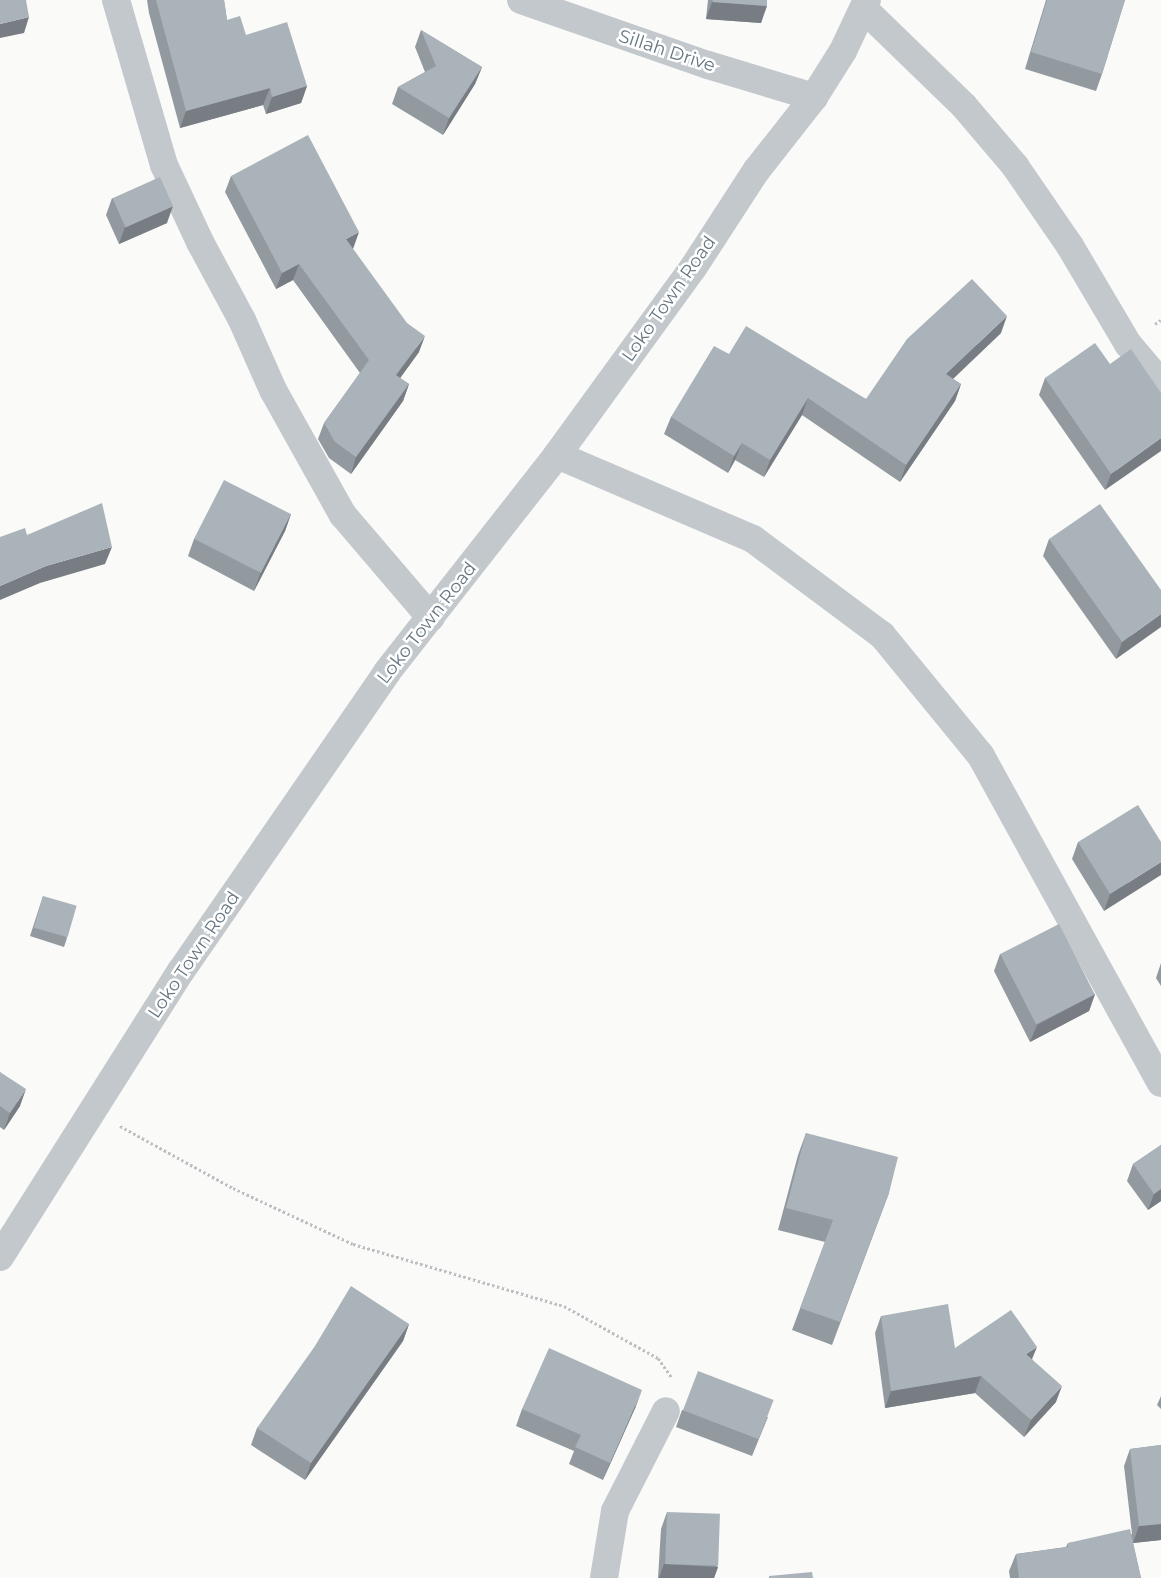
<!DOCTYPE html>
<style>
body{margin:0}
#map{position:relative;width:1161px;height:1578px;overflow:hidden;background:#fafaf8;font-family:Montserrat,sans-serif}
div>[style]{position:absolute}
.path>*{height:3px;margin-top:-1.5px;transform-origin:0;background:repeating-linear-gradient(90deg,#bbbfc2 0 2.5px,transparent 0 5px)}
.minor>*{height:28px;margin:-14px;padding:0 14px;transform-origin:14px;border-radius:14px;background:#c3c8cc}
.wall>*{inset:0;background:#929a9f}
.shaded-wall>*{inset:0;background:#777d82}
.building>*{inset:0;background:#aab3b9;transform-origin:0 0}
span{translate:-50% -50%;white-space:nowrap;text-align:center;line-height:1.15;-webkit-text-stroke:5px #fff;paint-order:stroke}
.street-label{font-size:18px;color:#657683}
</style>
<div id="map">
<div class="path">
<i style="left:1155px;top:324px;width:7px;rotate:-34deg"></i>
<i style="left:120px;top:1126px;width:129px;rotate:28.8deg"></i>
<i style="left:233px;top:1188px;width:132px;rotate:25deg"></i>
<i style="left:353px;top:1244px;width:220px;rotate:16.4deg"></i>
<i style="left:564px;top:1306px;width:107px;rotate:29deg"></i>
<i style="left:658px;top:1358px;width:24px;rotate:55deg"></i>
</div>
<div class="minor">
<i style="left:116px;top:0;width:172px;rotate:73.8deg"></i>
<i style="left:164px;top:165px;width:85px;rotate:64.9deg"></i>
<i style="left:200px;top:242px;width:89px;rotate:61.7deg"></i>
<i style="left:242px;top:320px;width:77px;rotate:66.1deg"></i>
<i style="left:273px;top:390px;width:143px;rotate:60.8deg"></i>
<i style="left:343px;top:515px;width:135px;rotate:49.5deg"></i>
<i style="left:521px;top:0;width:198px;rotate:19.2deg"></i>
<i style="left:708px;top:65px;width:111px;rotate:16.8deg"></i>
<i style="left:864px;top:9px;width:139px;rotate:44.1deg"></i>
<i style="left:964px;top:106px;width:79px;rotate:49.6deg"></i>
<i style="left:1015px;top:166px;width:97px;rotate:55.5deg"></i>
<i style="left:1070px;top:246px;width:114px;rotate:59.4deg"></i>
<i style="left:1128px;top:344px;width:51px;rotate:49.8deg"></i>
<i style="left:557px;top:455px;width:213px;rotate:23.2deg"></i>
<i style="left:753px;top:539px;width:161px;rotate:36.7deg"></i>
<i style="left:882px;top:635px;width:156px;rotate:50.7deg"></i>
<i style="left:981px;top:756px;width:373px;rotate:61.2deg"></i>
<i style="left:0;top:1257px;width:338px;rotate:-57.7deg"></i>
<i style="left:181px;top:971px;width:363px;rotate:-55.4deg"></i>
<i style="left:387px;top:672px;width:276px;rotate:-51.9deg"></i>
<i style="left:557px;top:455px;width:231px;rotate:-54deg"></i>
<i style="left:693px;top:268px;width:116px;rotate:-57deg"></i>
<i style="left:756px;top:171px;width:94px;rotate:-51.9deg"></i>
<i style="left:814px;top:97px;width:54px;rotate:-57.8deg"></i>
<i style="left:843px;top:51px;width:56px;rotate:-64.8deg"></i>
<i style="left:604px;top:1578px;width:68px;rotate:-80.7deg"></i>
<i style="left:615px;top:1511px;width:112px;rotate:-63deg"></i>
</div>
<div class="wall">
<i style="clip-path:polygon(147px 0,224px 0,227px 20px,307px 86px,301px 103px,266px 114px,263px 105px,180px 128px,149px 13px)"></i>
<i style="clip-path:polygon(708px 0,767px 0,761px 23px,706px 19px)"></i>
<i style="clip-path:polygon(1046px 0,1125px 0,1102px 74px,1096px 91px,1025px 69px)"></i>
<i style="clip-path:polygon(421px 30px,482px 67px,475px 84px,443px 135px,392px 104px,398px 87px,425px 72px,415px 47px)"></i>
<i style="clip-path:polygon(231px 176px,353px 249px,419px 352px,400px 378px,409px 384px,403px 401px,351px 474px,329px 458px,318px 439px,324px 423px,360px 373px,293px 280px,276px 289px,225px 192px)"></i>
<i style="clip-path:polygon(112px 198px,167px 223px,119px 244px,106px 215px)"></i>
<i style="clip-path:polygon(1001px 333px,953px 379px,961px 384px,955px 401px,900px 482px,802px 415px,764px 477px,735px 460px,728px 473px,664px 434px,671px 417px,729px 354px,866px 399px)"></i>
<i style="clip-path:polygon(1110px 364px,1161px 393px,1105px 490px,1039px 395px,1045px 378px)"></i>
<i style="clip-path:polygon(291px 514px,285px 531px,254px 591px,188px 556px,194px 539px)"></i>
<i style="clip-path:polygon(1049px 539px,1161px 590px,1116px 659px,1043px 556px)"></i>
<i style="clip-path:polygon(1078px 842px,1161px 842px,1104px 911px,1072px 859px)"></i>
<i style="clip-path:polygon(43px 896px,67px 938px,64px 947px,30px 936px)"></i>
<i style="clip-path:polygon(1000px 954px,1095px 994px,1089px 1011px,1030px 1042px,994px 971px)"></i>
<i style="clip-path:polygon(1161px 963px,1161px 986px,1156px 978px)"></i>
<i style="clip-path:polygon(0 1072px,20px 1106px,4px 1130px,0 1127px)"></i>
<i style="clip-path:polygon(806px 1133px,889px 1193px,832px 1345px,792px 1330px,825px 1242px,778px 1230px,798px 1155px)"></i>
<i style="clip-path:polygon(1161px 1145px,1161px 1201px,1148px 1210px,1127px 1181px,1133px 1164px)"></i>
<i style="clip-path:polygon(881px 1316px,955px 1348px,1032px 1359px,1056px 1402px,1024px 1437px,975px 1393px,885px 1408px,875px 1333px)"></i>
<i style="clip-path:polygon(409px 1324px,403px 1341px,305px 1480px,251px 1445px,257px 1428px)"></i>
<i style="clip-path:polygon(1161px 1396px,1161px 1409px,1157px 1405px)"></i>
<i style="clip-path:polygon(636px 1406px,603px 1480px,569px 1464px,574px 1451px,516px 1426px,522px 1409px)"></i>
<i style="clip-path:polygon(682px 1410px,768px 1417px,752px 1456px,676px 1427px)"></i>
<i style="clip-path:polygon(1161px 1445px,1161px 1540px,1133px 1543px,1141px 1578px,1010px 1578px,1009px 1571px,1016px 1554px,1066px 1547px,1068px 1543px,1132px 1534px,1124px 1466px,1130px 1449px)"></i>
<i style="clip-path:polygon(667px 1512px,718px 1567px,714px 1578px,658px 1578px,661px 1529px)"></i>
</div>
<div class="shaded-wall">
<i style="clip-path:polygon(712px 2px,767px 6px,761px 23px,706px 19px)"></i>
<i style="clip-path:polygon(29px 17px,24px 33px,0 38px,0 24px)"></i>
<i style="clip-path:polygon(482px 67px,475px 84px,443px 135px,449px 118px)"></i>
<i style="clip-path:polygon(307px 86px,301px 103px,266px 114px,272px 97px)"></i>
<i style="clip-path:polygon(270px 88px,263px 105px,180px 128px,186px 111px)"></i>
<i style="clip-path:polygon(173px 206px,167px 223px,119px 244px,125px 227px)"></i>
<i style="clip-path:polygon(359px 232px,353px 249px,340px 256px,346px 239px)"></i>
<i style="clip-path:polygon(299px 264px,293px 280px,276px 289px,282px 273px)"></i>
<i style="clip-path:polygon(1007px 316px,1001px 333px,940px 391px,946px 374px)"></i>
<i style="clip-path:polygon(425px 336px,419px 352px,390px 392px,396px 375px)"></i>
<i style="clip-path:polygon(409px 384px,403px 401px,351px 474px,356px 457px)"></i>
<i style="clip-path:polygon(961px 384px,955px 401px,900px 482px,906px 465px)"></i>
<i style="clip-path:polygon(808px 398px,802px 415px,764px 477px,770px 460px)"></i>
<i style="clip-path:polygon(1161px 438px,1161px 451px,1105px 490px,1111px 474px)"></i>
<i style="clip-path:polygon(742px 443px,735px 460px,728px 473px,734px 456px)"></i>
<i style="clip-path:polygon(291px 514px,285px 531px,254px 591px,260px 574px)"></i>
<i style="clip-path:polygon(112px 547px,105px 564px,40px 583px,0 600px,0 586px,46px 566px)"></i>
<i style="clip-path:polygon(1161px 614px,1161px 627px,1116px 659px,1122px 642px)"></i>
<i style="clip-path:polygon(1161px 862px,1161px 875px,1104px 911px,1110px 894px)"></i>
<i style="clip-path:polygon(1095px 994px,1089px 1011px,1030px 1042px,1037px 1025px)"></i>
<i style="clip-path:polygon(26px 1089px,20px 1106px,4px 1130px,10px 1113px)"></i>
<i style="clip-path:polygon(1161px 1189px,1161px 1201px,1148px 1210px,1154px 1194px)"></i>
<i style="clip-path:polygon(409px 1324px,403px 1341px,305px 1480px,311px 1463px)"></i>
<i style="clip-path:polygon(1037px 1347px,1030px 1364px,1026px 1354px)"></i>
<i style="clip-path:polygon(981px 1376px,975px 1393px,885px 1408px,891px 1391px)"></i>
<i style="clip-path:polygon(1062px 1386px,1056px 1402px,1024px 1437px,1031px 1420px)"></i>
<i style="clip-path:polygon(642px 1390px,636px 1406px,603px 1480px,610px 1463px)"></i>
<i style="clip-path:polygon(1161px 1524px,1161px 1540px,1133px 1543px,1139px 1526px)"></i>
<i style="clip-path:polygon(664px 1564px,718px 1567px,714px 1578px,659px 1578px)"></i>
</div>
<div class="building">
<i style="clip-path:polygon(0 0,26px 0,29px 17px,0 24px)"></i>
<i style="clip-path:polygon(156px 0,224px 0,227px 20px,240px 16px,246px 35px,287px 22px,307px 86px,272px 97px,270px 88px,186px 111px)"></i>
<i style="clip-path:polygon(713px 0,767px 0,767px 6px,712px 2px)"></i>
<i style="clip-path:polygon(1047px 0,1125px 0,1102px 74px,1031px 52px)"></i>
<i style="clip-path:polygon(421px 30px,482px 67px,449px 118px,398px 87px,436px 66px)"></i>
<i style="clip-path:polygon(308px 135px,359px 232px,346px 239px,407px 323px,425px 336px,396px 375px,409px 384px,356px 457px,335px 442px,324px 423px,369px 360px,299px 264px,282px 273px,231px 176px)"></i>
<i style="left:160px;top:177px;width:32px;height:52px;rotate:66deg"></i>
<i style="clip-path:polygon(972px 279px,1007px 316px,946px 374px,961px 384px,906px 465px,808px 398px,770px 460px,742px 443px,734px 456px,671px 417px,714px 346px,729px 354px,746px 326px,866px 399px,907px 339px)"></i>
<i style="clip-path:polygon(1095px 343px,1110px 364px,1131px 349px,1161px 393px,1161px 438px,1111px 474px,1045px 378px)"></i>
<i style="left:224px;top:480px;width:75px;height:66px;rotate:27deg"></i>
<i style="clip-path:polygon(102px 503px,112px 547px,46px 566px,0 586px,0 537px,25px 528px,27px 535px)"></i>
<i style="clip-path:polygon(1100px 504px,1161px 590px,1161px 614px,1122px 642px,1049px 539px)"></i>
<i style="clip-path:polygon(1138px 805px,1161px 842px,1161px 862px,1110px 894px,1078px 842px)"></i>
<i style="left:43px;top:896px;width:35px;height:33px;rotate:16deg"></i>
<i style="left:1059px;top:924px;width:79px;height:66px;rotate:63deg"></i>
<i style="clip-path:polygon(0 1072px,26px 1089px,10px 1113px,0 1106px)"></i>
<i style="clip-path:polygon(806px 1133px,898px 1157px,889px 1193px,840px 1322px,800px 1308px,833px 1220px,786px 1208px)"></i>
<i style="clip-path:polygon(1161px 1145px,1161px 1189px,1154px 1194px,1133px 1164px)"></i>
<i style="clip-path:polygon(351px 1286px,409px 1324px,311px 1463px,257px 1428px,315px 1346px)"></i>
<i style="clip-path:polygon(948px 1304px,955px 1348px,1011px 1310px,1037px 1347px,1026px 1354px,1062px 1386px,1031px 1420px,981px 1376px,891px 1391px,881px 1316px)"></i>
<i style="clip-path:polygon(549px 1348px,642px 1390px,610px 1463px,575px 1447px,581px 1435px,522px 1409px)"></i>
<i style="left:698px;top:1371px;width:81px;height:42px;rotate:21deg"></i>
<i style="clip-path:polygon(1161px 1445px,1161px 1524px,1139px 1526px,1130px 1449px)"></i>
<i style="left:667px;top:1512px;width:53px;height:52px;rotate:2deg"></i>
<i style="clip-path:polygon(1130px 1529px,1141px 1578px,1019px 1578px,1016px 1554px,1068px 1547px,1068px 1543px)"></i>
<i style="clip-path:polygon(812px 1572px,813px 1578px,769px 1578px,769px 1576px)"></i>
</div>
<div class="street-label">
<span style="left:667px;top:51px;rotate:18deg">Sillah Drive</span>
<span style="left:669px;top:299px;rotate:-55deg">Loko Town Road</span>
<span style="left:427px;top:623px;rotate:-52deg">Loko Town Road</span>
<span style="left:194px;top:955px;rotate:-56deg">Loko Town Road</span>
</div>
</div>
